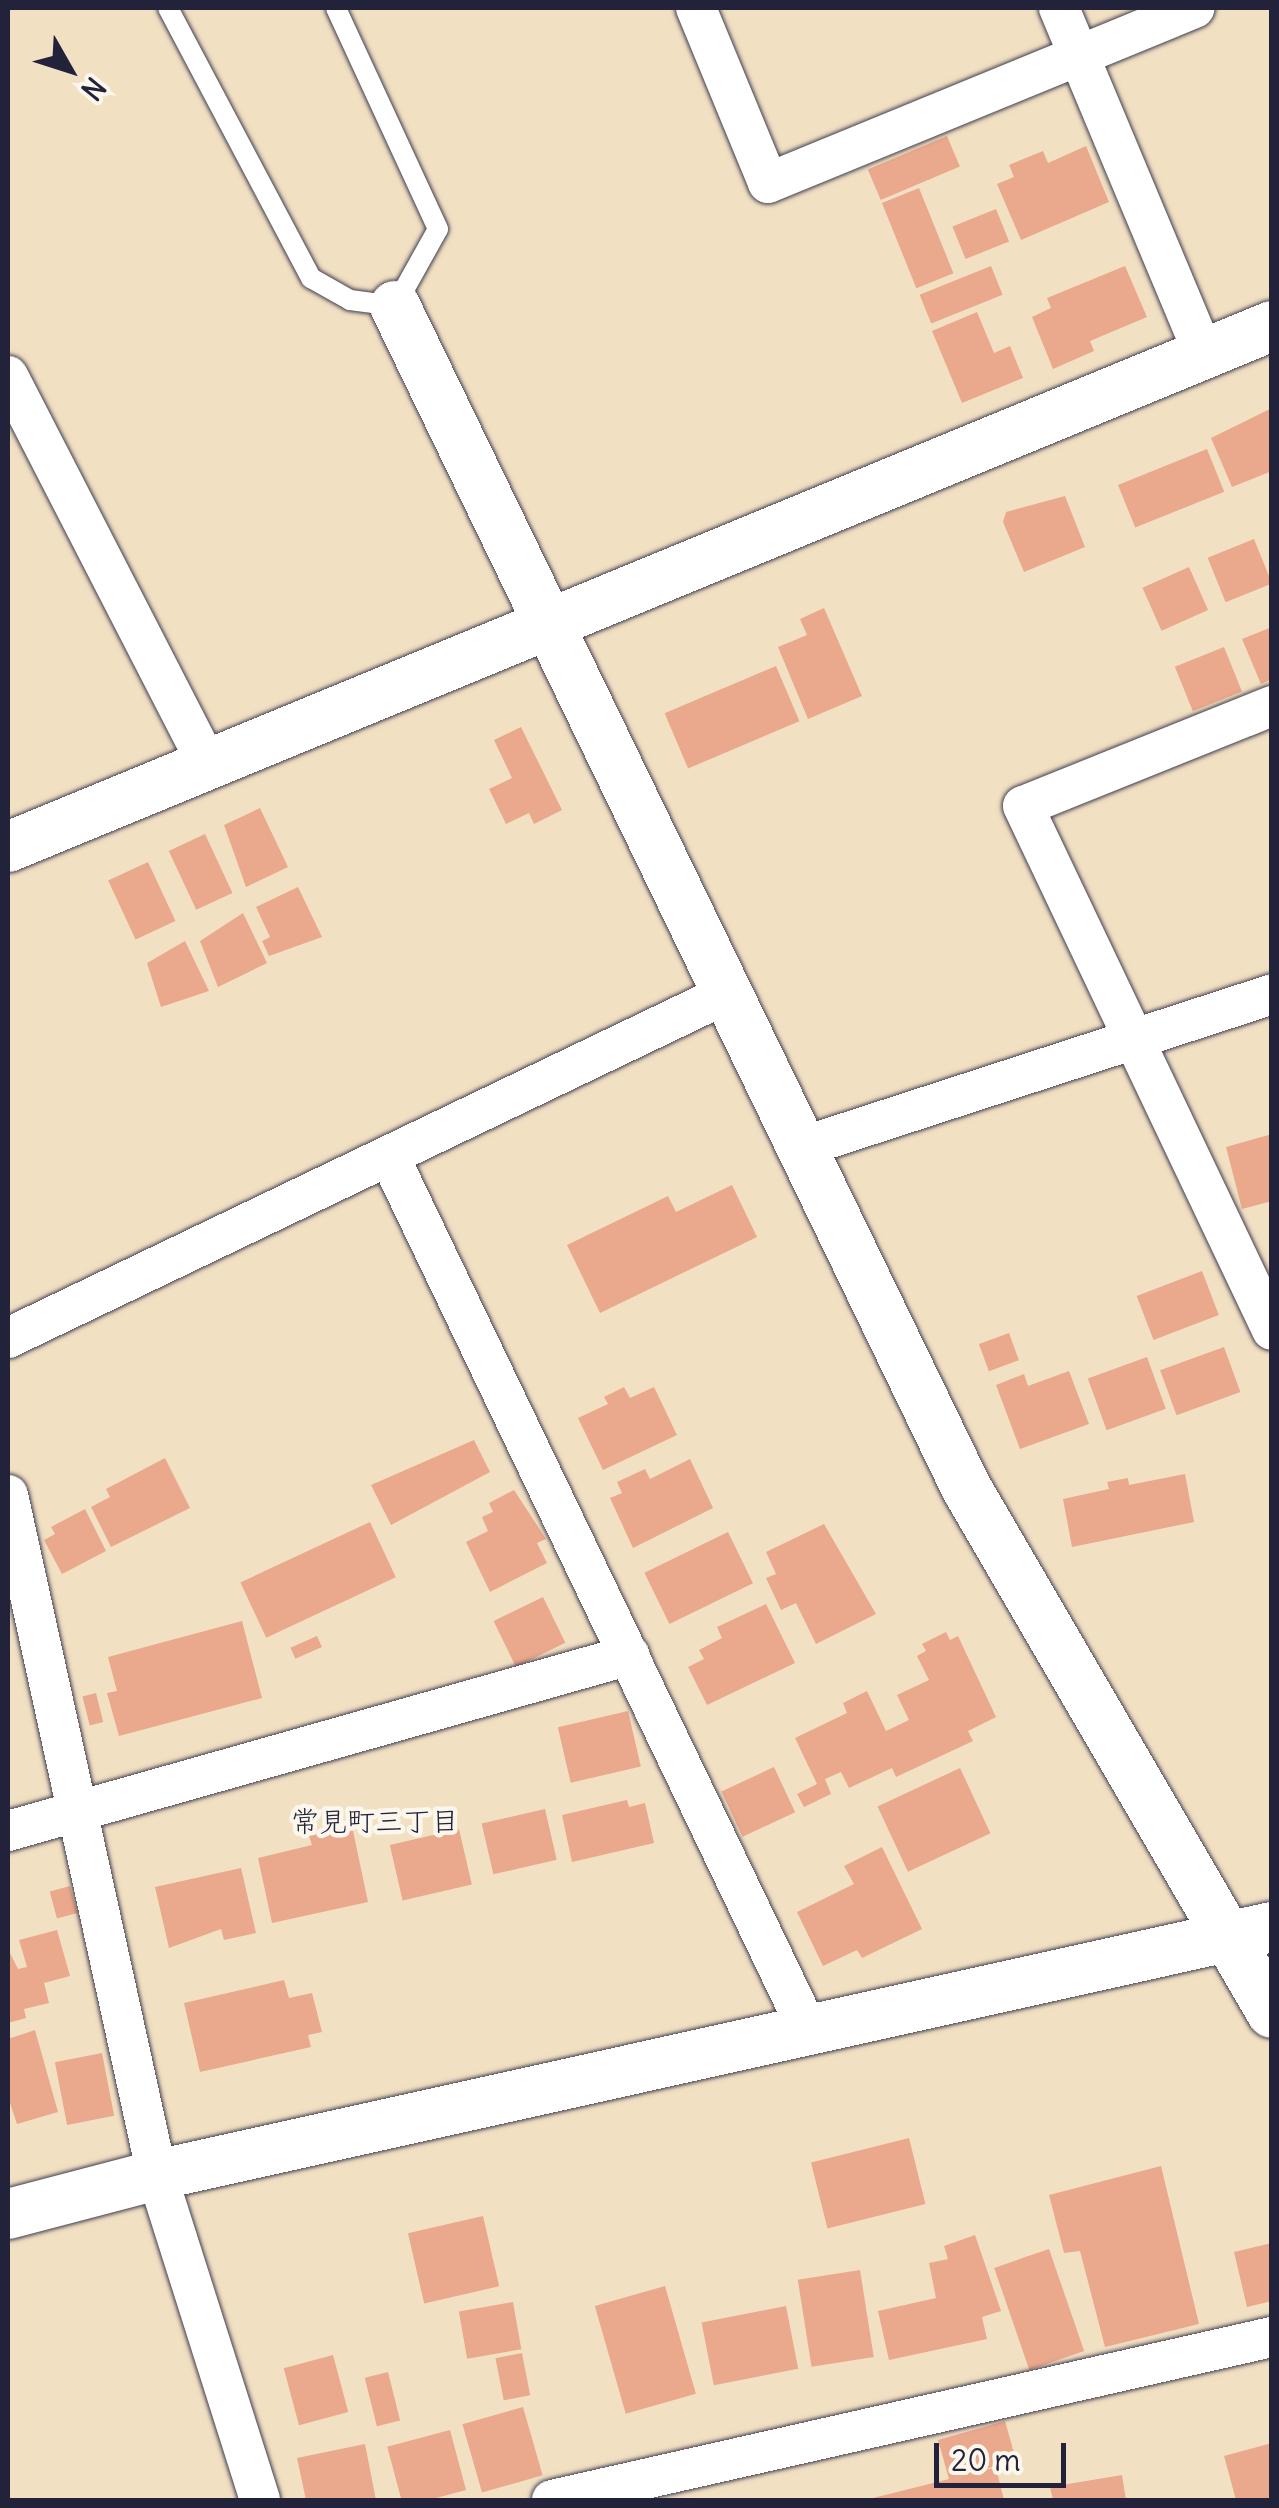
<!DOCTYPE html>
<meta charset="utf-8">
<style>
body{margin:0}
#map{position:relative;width:1279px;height:2508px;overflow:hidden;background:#f2e0c3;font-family:Delius,"Klee One",sans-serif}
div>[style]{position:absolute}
.building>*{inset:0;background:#eaa88c;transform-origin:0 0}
.roads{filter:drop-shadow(0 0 2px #413e4f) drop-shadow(0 0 2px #413e4f)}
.service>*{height:20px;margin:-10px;padding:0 10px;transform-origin:10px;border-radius:10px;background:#fff}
.minor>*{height:40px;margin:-20px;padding:0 20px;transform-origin:20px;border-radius:20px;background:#fff}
.tertiary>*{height:50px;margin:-25px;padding:0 25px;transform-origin:25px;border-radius:25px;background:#fff}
span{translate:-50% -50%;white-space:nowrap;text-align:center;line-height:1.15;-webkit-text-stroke:9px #fbf7ec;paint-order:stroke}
.neighbourhood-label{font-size:28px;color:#22223b}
.frame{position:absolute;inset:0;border:10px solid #22223b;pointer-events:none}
.north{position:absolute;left:20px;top:20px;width:100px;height:100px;-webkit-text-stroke:8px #fbf7ec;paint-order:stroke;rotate:129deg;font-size:28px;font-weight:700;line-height:40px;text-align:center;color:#22223b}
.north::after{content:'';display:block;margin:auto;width:35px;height:45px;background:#22223b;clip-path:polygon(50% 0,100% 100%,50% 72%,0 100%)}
.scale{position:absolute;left:934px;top:2443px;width:132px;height:45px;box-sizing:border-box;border:5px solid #22223b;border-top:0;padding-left:12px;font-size:30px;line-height:35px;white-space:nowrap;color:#22223b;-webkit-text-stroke:8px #fbf7ec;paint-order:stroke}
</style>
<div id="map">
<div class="building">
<i style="left:947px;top:136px;width:33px;height:86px;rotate:67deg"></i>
<i style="clip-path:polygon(1086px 146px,1109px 202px,1021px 240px,997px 184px,1014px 177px,1009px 165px,1043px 151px,1048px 163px)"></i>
<i style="left:919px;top:188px;width:92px;height:40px;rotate:68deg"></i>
<i style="left:996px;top:209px;width:35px;height:47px;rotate:68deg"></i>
<i style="left:991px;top:266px;width:31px;height:77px;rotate:68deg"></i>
<i style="clip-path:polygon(1125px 266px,1147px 317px,1090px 341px,1094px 351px,1053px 369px,1032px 317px,1051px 308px,1047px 298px)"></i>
<i style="clip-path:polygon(977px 312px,994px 353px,1010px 346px,1023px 378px,962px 403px,932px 331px)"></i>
<i style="clip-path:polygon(1272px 408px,1272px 471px,1232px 487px,1211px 438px)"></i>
<i style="left:1207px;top:449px;width:46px;height:96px;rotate:68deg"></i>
<i style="clip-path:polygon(1065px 496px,1085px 547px,1024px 572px,1003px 522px,1006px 512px)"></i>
<i style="left:1254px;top:539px;width:48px;height:50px;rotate:68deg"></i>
<i style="left:1189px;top:567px;width:47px;height:51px;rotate:66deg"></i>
<i style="clip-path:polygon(824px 608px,862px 696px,808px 719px,778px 647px,807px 635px,800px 619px)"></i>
<i style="clip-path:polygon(1272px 627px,1272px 679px,1261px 684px,1242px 639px)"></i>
<i style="left:1224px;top:647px;width:48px;height:53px;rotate:68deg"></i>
<i style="left:776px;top:666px;width:60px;height:121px;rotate:67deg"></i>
<i style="clip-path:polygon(521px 727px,562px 810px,534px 824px,529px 813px,506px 824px,489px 789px,512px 778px,494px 740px)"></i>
<i style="clip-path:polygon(260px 808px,288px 867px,246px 887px,224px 825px)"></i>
<i style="left:205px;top:834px;width:65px;height:40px;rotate:65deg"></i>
<i style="left:148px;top:862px;width:65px;height:44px;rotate:65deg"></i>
<i style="clip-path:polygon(298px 887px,322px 937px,269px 956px,262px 941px,270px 937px,256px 907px)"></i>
<i style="clip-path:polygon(243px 913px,267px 963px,218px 987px,200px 941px)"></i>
<i style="clip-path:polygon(185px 941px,209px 991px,161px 1007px,147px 963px)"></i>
<i style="clip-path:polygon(1272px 1134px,1272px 1201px,1242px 1209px,1226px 1147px)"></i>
<i style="clip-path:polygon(732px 1185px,757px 1237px,600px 1313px,567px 1245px,668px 1196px,676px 1212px)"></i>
<i style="left:1202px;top:1271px;width:47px;height:70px;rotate:69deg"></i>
<i style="left:1009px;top:1333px;width:29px;height:32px;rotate:70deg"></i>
<i style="left:1224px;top:1347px;width:48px;height:68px;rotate:70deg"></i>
<i style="left:1147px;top:1357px;width:55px;height:63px;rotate:70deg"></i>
<i style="clip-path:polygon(1069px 1371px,1089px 1424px,1020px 1449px,996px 1385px,1024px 1374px,1028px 1386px)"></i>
<i style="clip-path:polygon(624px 1387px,630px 1398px,654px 1387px,677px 1435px,603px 1470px,578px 1418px,608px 1404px,604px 1397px)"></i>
<i style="clip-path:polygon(474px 1440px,490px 1472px,391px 1525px,371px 1485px)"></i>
<i style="clip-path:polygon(165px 1458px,190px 1508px,111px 1547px,91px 1507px,110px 1497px,106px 1489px)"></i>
<i style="clip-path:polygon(690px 1459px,713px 1508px,633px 1548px,610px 1498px,622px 1493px,617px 1482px,645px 1469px,650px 1479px)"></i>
<i style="clip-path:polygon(1185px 1474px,1194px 1522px,1072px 1547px,1063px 1499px,1109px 1489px,1107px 1482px,1128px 1478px,1129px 1485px)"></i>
<i style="clip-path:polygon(514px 1490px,546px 1539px,537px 1543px,547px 1563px,490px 1592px,466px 1542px,488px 1531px,482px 1517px,493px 1512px,489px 1503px)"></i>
<i style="clip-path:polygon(85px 1509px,106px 1551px,62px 1574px,44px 1540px,55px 1534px,51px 1527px)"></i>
<i style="left:370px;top:1522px;width:61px;height:143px;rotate:65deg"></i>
<i style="clip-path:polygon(824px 1524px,876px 1614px,816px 1644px,796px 1603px,781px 1610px,766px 1578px,776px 1574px,766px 1552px)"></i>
<i style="left:728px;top:1532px;width:57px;height:93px;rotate:64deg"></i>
<i style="left:543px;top:1597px;width:51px;height:55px;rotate:64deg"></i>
<i style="clip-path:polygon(766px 1604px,795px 1663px,707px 1705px,688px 1667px,704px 1659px,699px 1650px,722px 1638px,717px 1627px)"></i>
<i style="clip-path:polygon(242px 1621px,262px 1698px,119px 1736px,107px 1693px,117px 1691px,108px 1657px)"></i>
<i style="clip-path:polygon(946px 1632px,950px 1640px,958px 1636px,996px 1717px,968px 1731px,973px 1741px,896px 1777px,892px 1768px,849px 1788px,841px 1772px,825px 1779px,831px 1794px,804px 1807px,797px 1794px,817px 1784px,795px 1738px,847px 1713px,843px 1703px,867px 1691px,886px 1731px,909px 1720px,897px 1695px,929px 1680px,917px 1656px,926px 1651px,922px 1644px)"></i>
<i style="left:317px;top:1636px;width:12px;height:29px;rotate:66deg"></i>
<i style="left:96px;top:1693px;width:30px;height:14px;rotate:76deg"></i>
<i style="left:628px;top:1711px;width:57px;height:72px;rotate:77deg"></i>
<i style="left:774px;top:1767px;width:50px;height:58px;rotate:65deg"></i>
<i style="left:960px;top:1768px;width:72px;height:91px;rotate:65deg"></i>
<i style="clip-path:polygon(627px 1800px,629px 1807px,645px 1803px,654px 1843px,572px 1862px,562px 1815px)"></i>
<i style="left:545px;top:1809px;width:52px;height:65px;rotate:77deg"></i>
<i style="clip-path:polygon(352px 1826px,368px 1902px,272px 1923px,258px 1858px,312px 1845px,309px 1836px)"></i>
<i style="left:459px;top:1829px;width:57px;height:71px;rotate:77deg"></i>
<i style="clip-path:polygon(882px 1847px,922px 1929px,862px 1958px,857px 1950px,823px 1966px,797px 1912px,854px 1884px,844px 1866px)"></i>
<i style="clip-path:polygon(241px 1868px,256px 1933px,224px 1940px,221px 1929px,169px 1948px,155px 1887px)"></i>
<i style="left:70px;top:1886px;width:28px;height:21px;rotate:75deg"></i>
<i style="clip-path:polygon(57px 1930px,70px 1976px,44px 1983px,49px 2003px,24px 2009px,26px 2018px,8px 2023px,8px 1949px,18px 1969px,27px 1967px,19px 1940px)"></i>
<i style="clip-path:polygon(284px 1980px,289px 1998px,312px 1993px,322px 2032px,308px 2035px,311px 2047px,200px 2072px,184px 2003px)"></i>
<i style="clip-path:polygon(35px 2030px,58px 2112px,17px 2124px,8px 2097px,8px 2039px)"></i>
<i style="left:102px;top:2053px;width:64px;height:48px;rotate:79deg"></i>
<i style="left:909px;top:2138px;width:68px;height:101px;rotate:76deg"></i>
<i style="clip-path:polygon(1161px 2166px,1199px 2324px,1105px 2347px,1080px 2251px,1064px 2253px,1049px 2195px)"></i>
<i style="left:483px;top:2216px;width:72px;height:77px;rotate:77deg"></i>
<i style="clip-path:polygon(975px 2235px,1001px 2311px,982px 2317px,987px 2339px,889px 2360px,878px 2311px,936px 2298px,929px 2263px,948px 2259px,944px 2246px)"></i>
<i style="clip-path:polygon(1272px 2243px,1272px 2301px,1247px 2307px,1234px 2252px)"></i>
<i style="left:1049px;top:2249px;width:108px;height:58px;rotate:71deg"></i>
<i style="left:860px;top:2270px;width:88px;height:63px;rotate:81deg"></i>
<i style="left:665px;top:2286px;width:112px;height:73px;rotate:74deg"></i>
<i style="left:513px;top:2302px;width:48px;height:55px;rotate:80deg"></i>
<i style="left:786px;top:2306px;width:64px;height:86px;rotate:79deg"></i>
<i style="left:522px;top:2353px;width:43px;height:27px;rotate:79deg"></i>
<i style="left:333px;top:2355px;width:59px;height:51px;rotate:75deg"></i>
<i style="left:388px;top:2372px;width:50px;height:24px;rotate:76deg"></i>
<i style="left:523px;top:2407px;width:71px;height:63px;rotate:74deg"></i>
<i style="clip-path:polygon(1005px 2421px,1016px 2460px,982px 2470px,996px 2468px,1004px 2500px,865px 2500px,949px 2479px,938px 2440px)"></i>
<i style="left:450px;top:2430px;width:62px;height:65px;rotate:75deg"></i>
<i style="clip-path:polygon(1272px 2443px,1272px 2500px,1236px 2500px,1224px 2456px)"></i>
<i style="clip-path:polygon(365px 2444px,376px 2500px,306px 2500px,297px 2458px)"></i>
<i style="clip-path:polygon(1122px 2475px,1126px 2500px,1053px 2500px,1050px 2487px)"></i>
</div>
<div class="roads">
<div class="service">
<i style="left:168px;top:8px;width:306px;rotate:62.1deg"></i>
<i style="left:311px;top:278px;width:45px;rotate:29.4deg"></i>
<i style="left:350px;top:300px;width:45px;rotate:7.6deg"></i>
<i style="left:395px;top:306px;width:88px;rotate:-60.8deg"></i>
<i style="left:438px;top:229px;width:243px;rotate:-114.8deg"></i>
</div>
<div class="minor">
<i style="left:696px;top:8px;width:189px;rotate:67.6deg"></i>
<i style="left:768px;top:183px;width:461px;rotate:-22.3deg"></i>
<i style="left:1059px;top:8px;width:375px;rotate:67.3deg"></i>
<i style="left:8px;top:376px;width:436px;rotate:62.8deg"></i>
<i style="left:1272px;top:706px;width:268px;rotate:158.1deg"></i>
<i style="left:1023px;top:806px;width:580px;rotate:64.58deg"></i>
<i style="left:799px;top:1148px;width:497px;rotate:-18deg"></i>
<i style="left:389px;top:1156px;width:969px;rotate:64.39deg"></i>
<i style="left:8px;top:1338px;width:798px;rotate:-25.6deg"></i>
<i style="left:8px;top:1495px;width:696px;rotate:77.64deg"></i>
<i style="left:157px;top:2175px;width:341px;rotate:72.4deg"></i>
<i style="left:8px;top:1831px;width:646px;rotate:-15.8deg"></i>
<i style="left:552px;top:2500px;width:738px;rotate:-12.76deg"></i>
</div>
<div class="tertiary">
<i style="left:395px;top:306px;width:1314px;rotate:64.2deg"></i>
<i style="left:967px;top:1489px;width:606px;rotate:59.8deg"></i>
<i style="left:8px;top:847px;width:1367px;rotate:-22.4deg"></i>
<i style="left:8px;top:2214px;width:154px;rotate:-14.7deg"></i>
<i style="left:157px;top:2175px;width:1142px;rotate:-12.54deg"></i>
</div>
</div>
<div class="neighbourhood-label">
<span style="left:375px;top:1821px">常見町三丁目</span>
</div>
<div class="frame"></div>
<div class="north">N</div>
<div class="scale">20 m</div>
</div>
